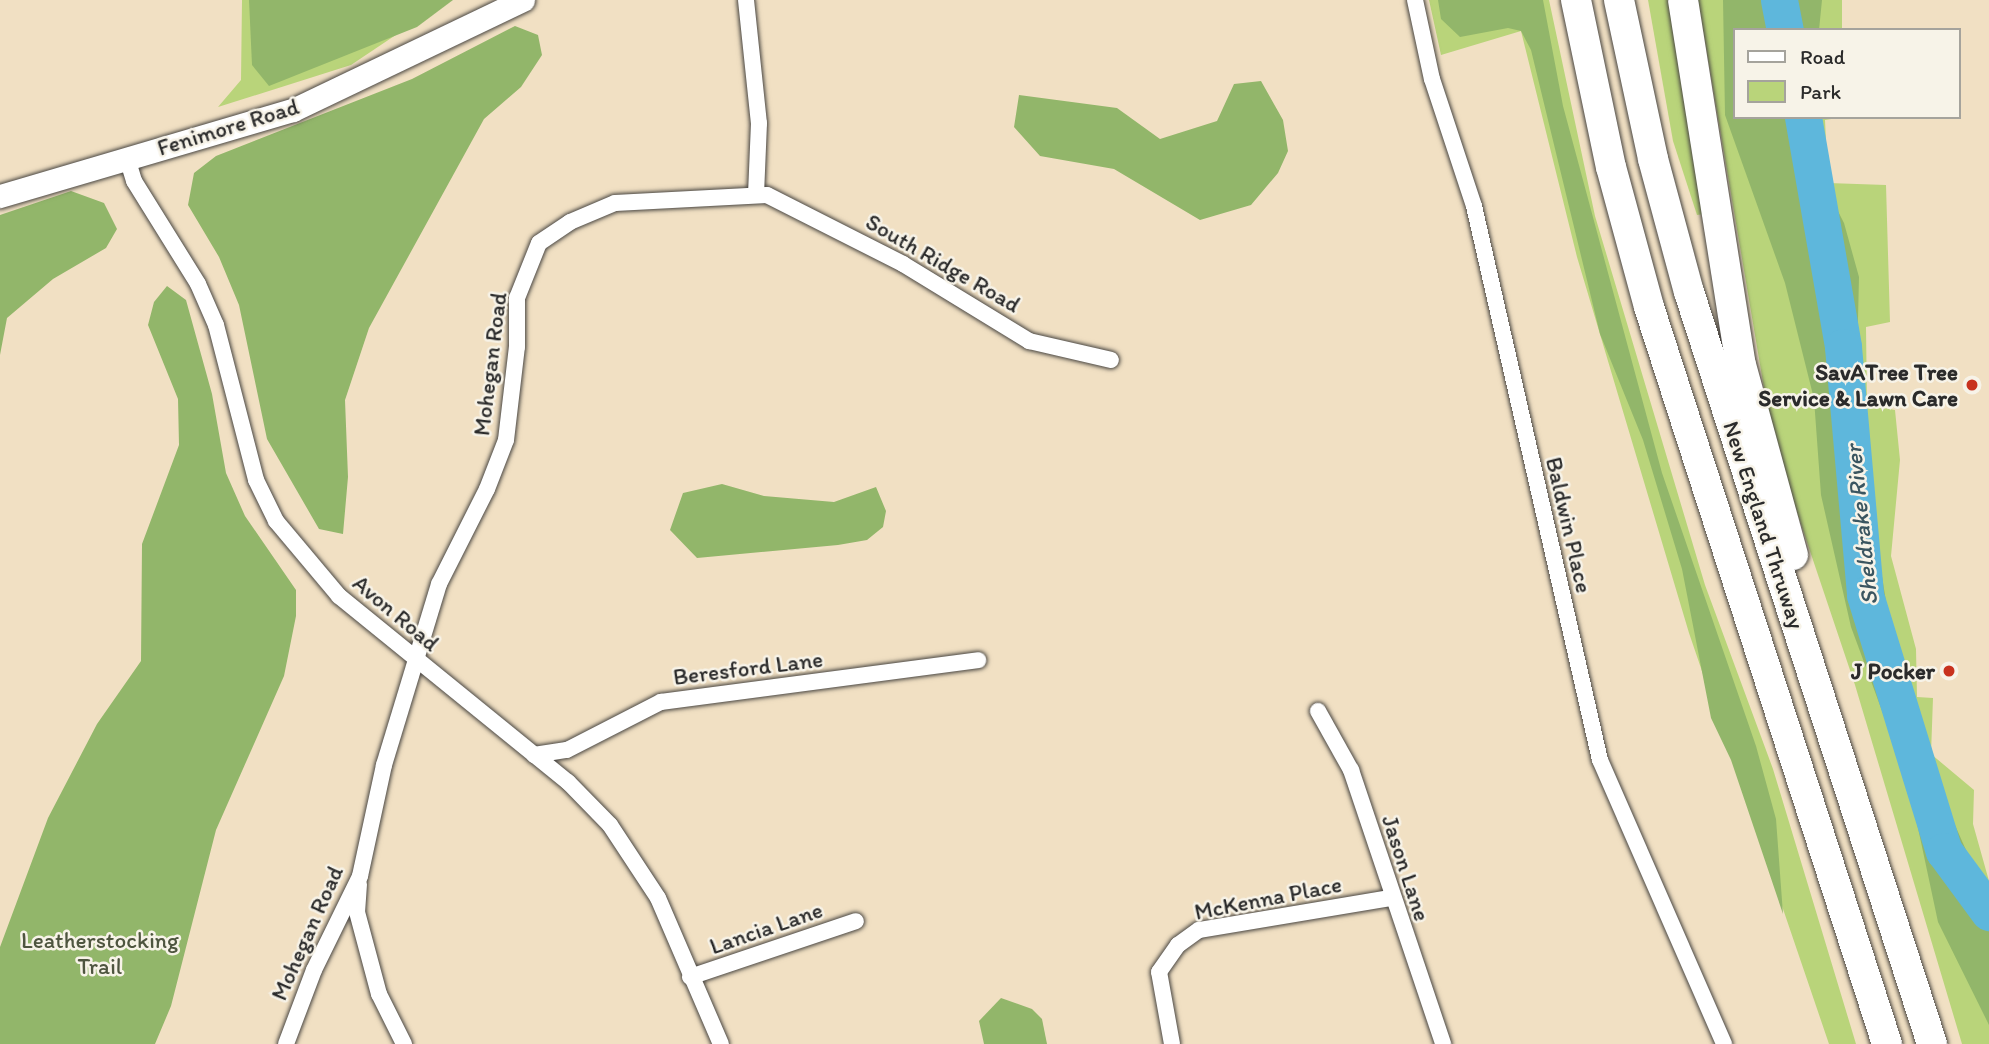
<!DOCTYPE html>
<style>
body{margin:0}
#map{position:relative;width:1989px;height:1044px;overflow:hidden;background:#f1e0c3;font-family:Itim,sans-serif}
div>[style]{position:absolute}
.green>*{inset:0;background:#b9d47a}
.forest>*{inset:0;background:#92b66a}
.river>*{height:37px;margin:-18.5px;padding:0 18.5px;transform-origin:18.5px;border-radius:18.5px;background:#5eb7dc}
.roads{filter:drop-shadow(0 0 2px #494642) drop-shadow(0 0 2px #494642)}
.street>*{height:16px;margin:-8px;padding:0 8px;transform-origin:8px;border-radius:8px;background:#fff}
.secondary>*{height:23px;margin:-11.5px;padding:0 11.5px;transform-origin:11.5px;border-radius:11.5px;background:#fff}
.highway>*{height:30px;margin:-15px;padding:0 15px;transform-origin:15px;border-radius:15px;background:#fff}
.dots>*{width:19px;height:19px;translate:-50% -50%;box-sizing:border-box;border:4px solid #f7f3e8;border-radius:50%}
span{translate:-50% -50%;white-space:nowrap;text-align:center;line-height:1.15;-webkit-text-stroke:5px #f7f3e8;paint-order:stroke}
.street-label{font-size:23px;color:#2b2b2b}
.poi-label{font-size:23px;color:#2b2b2b;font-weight:700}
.right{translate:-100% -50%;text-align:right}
.park-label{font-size:23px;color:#4e553f}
.water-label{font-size:24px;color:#3a5560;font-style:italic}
.legend{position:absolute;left:1733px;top:28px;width:228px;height:91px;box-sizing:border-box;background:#f7f3e8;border:2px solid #a5a39c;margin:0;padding:9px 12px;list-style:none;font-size:21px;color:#2b2b2b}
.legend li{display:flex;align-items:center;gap:14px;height:35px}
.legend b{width:35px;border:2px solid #a5a39c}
</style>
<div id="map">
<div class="green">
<i style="clip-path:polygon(242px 0,448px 0,351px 65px,218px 107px,241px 80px)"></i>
<i style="clip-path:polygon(1429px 0,1549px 0,1595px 216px,1705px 585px,1773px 769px,1856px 1044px,1829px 1044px,1689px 633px,1577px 257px,1521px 31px,1441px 55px)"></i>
<i style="clip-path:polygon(1648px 0,1668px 0,1704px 214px,1697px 215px,1673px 141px)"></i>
<i style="clip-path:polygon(1698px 0,1842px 0,1842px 30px,1735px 30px,1735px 117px,1844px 117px,1825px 120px,1828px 183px,1886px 185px,1890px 322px,1866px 327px,1867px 405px,1895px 410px,1900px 460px,1891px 556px,1916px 649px,1917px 697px,1933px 698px,1931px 754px,1974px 790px,1973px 824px,1989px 881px,1989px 1044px,1962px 1044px,1855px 685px,1773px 441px)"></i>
</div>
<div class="forest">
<i style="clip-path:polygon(249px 0,453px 0,417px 27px,269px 86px,252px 65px)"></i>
<i style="clip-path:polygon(1438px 0,1543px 0,1563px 106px,1662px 473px,1756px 746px,1776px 819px,1783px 914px,1731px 760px,1711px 718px,1682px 569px,1643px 440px,1600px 334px,1531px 50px,1521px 31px,1508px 28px,1460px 37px,1441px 19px)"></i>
<i style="clip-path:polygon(1723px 0,1822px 0,1819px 30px,1735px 30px,1735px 117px,1815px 117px,1819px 174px,1844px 223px,1859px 277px,1856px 402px,1868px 424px,1880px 564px,1893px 645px,1927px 762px,1989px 902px,1989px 1025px,1938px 922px,1908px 781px,1851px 627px,1821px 495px,1814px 399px,1785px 283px,1725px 115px)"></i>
<i style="clip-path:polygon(515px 26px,538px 35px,542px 55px,521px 87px,484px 119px,369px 328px,345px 400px,348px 477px,343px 534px,319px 529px,267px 439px,239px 305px,219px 257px,188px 205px,194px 173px,216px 156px,412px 79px)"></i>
<i style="clip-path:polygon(1261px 81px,1283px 120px,1288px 151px,1278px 173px,1251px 205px,1200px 220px,1114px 169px,1040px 156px,1014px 127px,1019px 95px,1117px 108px,1160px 139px,1217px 121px,1234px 84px)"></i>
<i style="clip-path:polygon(71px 191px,104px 203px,117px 229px,106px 248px,53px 279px,7px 318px,0 355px,0 215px)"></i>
<i style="clip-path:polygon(167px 286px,186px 300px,212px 394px,226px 473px,245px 516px,296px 590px,296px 616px,284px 676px,216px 830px,171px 1006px,155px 1044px,0 1044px,0 947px,48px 818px,97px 724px,141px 661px,142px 544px,179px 445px,178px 399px,148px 325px,154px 302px)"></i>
<i style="clip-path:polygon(722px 484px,764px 496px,834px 502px,876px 487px,886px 511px,883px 527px,867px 540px,838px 545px,697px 558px,670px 530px,683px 493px)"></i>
<i style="clip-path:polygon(1001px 998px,1032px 1009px,1042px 1019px,1047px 1044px,984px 1044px,979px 1021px)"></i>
</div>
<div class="river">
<i style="left:1779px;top:0;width:31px;rotate:79deg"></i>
<i style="left:1803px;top:117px;width:233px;rotate:80.1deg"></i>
<i style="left:1843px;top:347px;width:249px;rotate:84.9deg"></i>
<i style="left:1865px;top:595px;width:268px;rotate:72.9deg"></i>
<i style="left:1944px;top:851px;width:76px;rotate:53.6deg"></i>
</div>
<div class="roads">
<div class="street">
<i style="left:746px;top:0;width:124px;rotate:84deg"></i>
<i style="left:759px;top:123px;width:72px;rotate:92.4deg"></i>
<i style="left:1415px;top:0;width:81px;rotate:77.9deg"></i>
<i style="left:1432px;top:79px;width:134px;rotate:71.7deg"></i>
<i style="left:1474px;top:206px;width:568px;rotate:77.19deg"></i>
<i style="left:1600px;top:760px;width:310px;rotate:66.4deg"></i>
<i style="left:127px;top:158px;width:24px;rotate:73deg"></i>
<i style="left:134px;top:181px;width:121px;rotate:58.1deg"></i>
<i style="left:198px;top:284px;width:45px;rotate:66.3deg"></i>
<i style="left:216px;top:325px;width:160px;rotate:75.5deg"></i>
<i style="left:256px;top:480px;width:46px;rotate:64deg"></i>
<i style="left:276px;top:521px;width:98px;rotate:50deg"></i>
<i style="left:339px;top:596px;width:295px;rotate:39.1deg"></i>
<i style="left:568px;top:782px;width:60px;rotate:45.7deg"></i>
<i style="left:610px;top:825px;width:87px;rotate:56.7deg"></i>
<i style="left:658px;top:898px;width:159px;rotate:66.7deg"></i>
<i style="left:1318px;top:711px;width:68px;rotate:60.8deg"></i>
<i style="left:1351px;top:770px;width:289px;rotate:71.4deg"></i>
<i style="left:534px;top:755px;width:33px;rotate:-9deg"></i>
<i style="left:567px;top:750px;width:106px;rotate:-27.1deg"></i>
<i style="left:661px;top:702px;width:320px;rotate:-7.5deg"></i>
<i style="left:359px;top:884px;width:28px;rotate:94deg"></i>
<i style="left:357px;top:912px;width:85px;rotate:75deg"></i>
<i style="left:379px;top:994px;width:56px;rotate:63.4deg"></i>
<i style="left:690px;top:977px;width:175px;rotate:-18.6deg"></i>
<i style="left:286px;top:1044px;width:79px;rotate:-69.3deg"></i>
<i style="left:314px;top:970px;width:105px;rotate:-63.9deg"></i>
<i style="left:360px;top:876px;width:114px;rotate:-77.8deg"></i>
<i style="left:384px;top:765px;width:189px;rotate:-73.1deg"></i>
<i style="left:439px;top:584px;width:106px;rotate:-63.2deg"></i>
<i style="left:487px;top:489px;width:53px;rotate:-68.8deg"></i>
<i style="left:506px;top:440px;width:94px;rotate:-83.3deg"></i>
<i style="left:517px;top:347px;width:49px;rotate:-90deg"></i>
<i style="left:517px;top:298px;width:59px;rotate:-68.2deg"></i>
<i style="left:539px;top:243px;width:37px;rotate:-34deg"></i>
<i style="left:570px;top:222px;width:49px;rotate:-22.9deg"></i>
<i style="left:615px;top:203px;width:152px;rotate:-3deg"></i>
<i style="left:767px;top:195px;width:153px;rotate:26.9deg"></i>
<i style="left:903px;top:264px;width:148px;rotate:31.4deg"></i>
<i style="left:1029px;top:341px;width:84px;rotate:13deg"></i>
<i style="left:1172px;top:1044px;width:73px;rotate:-100.2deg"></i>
<i style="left:1159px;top:972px;width:33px;rotate:-55deg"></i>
<i style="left:1178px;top:945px;width:26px;rotate:-36deg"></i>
<i style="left:1199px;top:930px;width:195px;rotate:-9.5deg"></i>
</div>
<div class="secondary">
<i style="left:0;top:196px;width:305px;rotate:-16.4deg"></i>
<i style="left:293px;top:110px;width:255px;rotate:-25.6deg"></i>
</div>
<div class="highway">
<i style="left:1576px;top:0;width:171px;rotate:78.2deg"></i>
<i style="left:1611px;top:167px;width:145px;rotate:74.8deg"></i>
<i style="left:1649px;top:307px;width:774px;rotate:72.1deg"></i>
<i style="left:1619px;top:0;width:163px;rotate:77.9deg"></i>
<i style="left:1653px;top:159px;width:138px;rotate:74.9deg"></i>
<i style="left:1689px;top:292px;width:790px;rotate:72.09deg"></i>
<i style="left:1683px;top:0;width:370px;rotate:81deg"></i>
<i style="left:1741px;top:365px;width:197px;rotate:74.7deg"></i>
</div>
</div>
<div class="dots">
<i style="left:1972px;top:385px;background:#c8321e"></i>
<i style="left:1949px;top:671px;background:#c8321e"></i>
</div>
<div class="street-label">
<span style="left:228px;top:127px;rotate:-17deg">Fenimore Road</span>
<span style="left:943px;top:263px;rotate:30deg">South Ridge Road</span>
<span style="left:490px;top:364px;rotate:-83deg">Mohegan Road</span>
<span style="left:1569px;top:525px;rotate:77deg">Baldwin Place</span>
<span style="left:1764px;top:525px;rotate:72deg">New England Thruway</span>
<span style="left:396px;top:613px;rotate:40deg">Avon Road</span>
<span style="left:748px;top:668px;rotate:-7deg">Beresford Lane</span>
<span style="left:1406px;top:868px;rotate:72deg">Jason Lane</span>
<span style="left:1268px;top:898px;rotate:-11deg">McKenna Place</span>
<span style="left:766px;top:928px;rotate:-19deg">Lancia Lane</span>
<span style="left:307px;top:933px;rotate:-66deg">Mohegan Road</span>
</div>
<div class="poi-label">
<span class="right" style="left:1958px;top:385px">SavATree Tree<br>Service &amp; Lawn Care</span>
<span class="right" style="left:1935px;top:671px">J Pocker</span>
</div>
<div class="park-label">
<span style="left:100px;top:953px">Leatherstocking<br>Trail</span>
</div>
<div class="water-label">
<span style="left:1861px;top:525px;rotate:-96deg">Sheldrake River</span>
</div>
<ul class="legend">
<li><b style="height:9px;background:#fff"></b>Road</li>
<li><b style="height:19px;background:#b9d47a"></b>Park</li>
</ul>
</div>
